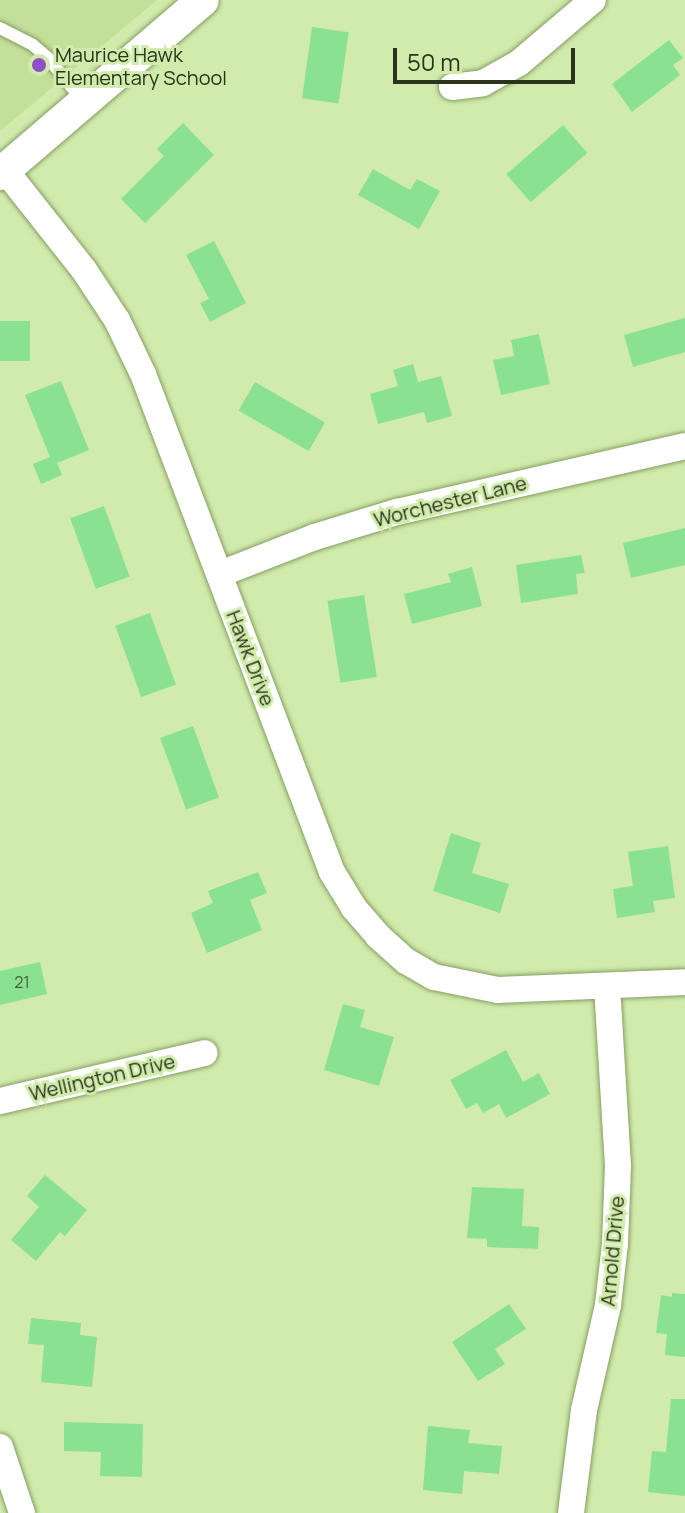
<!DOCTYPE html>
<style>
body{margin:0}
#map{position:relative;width:685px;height:1513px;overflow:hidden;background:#d1ebac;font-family:Manrope,sans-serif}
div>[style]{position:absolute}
.built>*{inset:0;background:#c3df9a}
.building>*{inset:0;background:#8be192;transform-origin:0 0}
.roads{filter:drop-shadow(0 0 2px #879e63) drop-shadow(0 0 2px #879e63)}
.service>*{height:12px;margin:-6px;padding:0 6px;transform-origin:6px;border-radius:6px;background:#fff}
.minor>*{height:26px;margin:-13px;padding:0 13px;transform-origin:13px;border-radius:13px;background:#fff}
.tertiary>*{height:32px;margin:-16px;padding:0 16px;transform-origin:16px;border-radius:16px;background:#fff}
.dots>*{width:22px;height:22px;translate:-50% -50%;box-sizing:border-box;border:4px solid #d1ebac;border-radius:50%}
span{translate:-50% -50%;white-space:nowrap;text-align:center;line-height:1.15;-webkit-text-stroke:6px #d1ebac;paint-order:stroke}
.number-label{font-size:16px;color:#425f39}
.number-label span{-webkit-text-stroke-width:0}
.poi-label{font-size:20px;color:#2a341b}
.left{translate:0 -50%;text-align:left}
.street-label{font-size:20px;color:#2a341b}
.scale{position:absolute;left:393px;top:48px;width:182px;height:36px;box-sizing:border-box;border:4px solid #2a341b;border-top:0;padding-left:10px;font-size:24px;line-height:28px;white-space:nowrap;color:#2a341b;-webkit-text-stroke:6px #d1ebac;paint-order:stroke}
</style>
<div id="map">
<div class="built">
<i style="clip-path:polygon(0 0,157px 0,0 131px)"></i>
</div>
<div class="building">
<i style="left:312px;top:27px;width:37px;height:72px;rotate:8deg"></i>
<i style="clip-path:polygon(669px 40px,683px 58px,673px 65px,680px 75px,632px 112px,612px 84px)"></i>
<i style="clip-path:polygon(183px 123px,214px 155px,145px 223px,121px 199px,164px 156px,157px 149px)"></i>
<i style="left:563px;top:125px;width:37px;height:75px;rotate:49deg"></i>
<i style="clip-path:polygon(373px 169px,410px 190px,417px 179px,440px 191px,419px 229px,358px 195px)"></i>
<i style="clip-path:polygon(214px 241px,246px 303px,210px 322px,200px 303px,209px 299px,186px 255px)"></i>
<i style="clip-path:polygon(685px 318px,685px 352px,633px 367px,624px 335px)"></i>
<i style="left:0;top:321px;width:30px;height:40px"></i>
<i style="clip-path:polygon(539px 334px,550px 384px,501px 395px,493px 360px,514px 356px,511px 340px)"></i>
<i style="clip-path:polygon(413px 364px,418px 382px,441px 376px,452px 416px,427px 423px,424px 412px,378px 424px,370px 394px,398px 386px,393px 370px)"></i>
<i style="clip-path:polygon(61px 381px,89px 450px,57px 463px,62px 475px,41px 484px,33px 464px,50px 457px,25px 395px)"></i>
<i style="left:255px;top:382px;width:81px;height:33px;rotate:30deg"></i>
<i style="left:104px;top:506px;width:75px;height:36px;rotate:70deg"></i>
<i style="clip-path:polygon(685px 528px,685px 565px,631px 578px,623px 543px)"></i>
<i style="clip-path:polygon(581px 555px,585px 573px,576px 574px,578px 594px,521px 603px,516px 565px)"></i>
<i style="clip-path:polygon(472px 567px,482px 606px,412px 624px,404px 594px,451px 582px,448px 574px)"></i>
<i style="left:364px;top:595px;width:83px;height:37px;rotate:81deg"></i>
<i style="left:150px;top:613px;width:76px;height:37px;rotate:70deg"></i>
<i style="left:193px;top:726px;width:76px;height:35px;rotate:70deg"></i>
<i style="clip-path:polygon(451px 833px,481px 843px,472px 873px,509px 884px,500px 913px,433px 891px)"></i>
<i style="clip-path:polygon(668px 846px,675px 898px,653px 901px,655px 912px,617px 918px,613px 889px,633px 886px,628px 852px)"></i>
<i style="clip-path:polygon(258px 872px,267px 893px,250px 900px,262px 930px,207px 953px,191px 913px,213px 903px,208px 891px)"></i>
<i style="clip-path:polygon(40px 962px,47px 994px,0 1005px,0 971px)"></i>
<i style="clip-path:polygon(343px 1004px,365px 1010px,360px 1027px,394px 1037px,379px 1086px,324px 1070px)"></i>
<i style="clip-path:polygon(506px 1050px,523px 1082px,539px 1073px,550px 1094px,506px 1118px,499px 1104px,483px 1113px,477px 1103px,466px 1109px,450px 1080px)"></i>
<i style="clip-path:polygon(45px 1175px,87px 1210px,65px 1236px,60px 1232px,36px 1261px,11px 1240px,39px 1207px,27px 1196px)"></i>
<i style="clip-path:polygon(472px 1187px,524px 1189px,522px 1226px,539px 1227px,538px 1249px,487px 1247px,487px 1239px,467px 1238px)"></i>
<i style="clip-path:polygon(672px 1293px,685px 1294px,685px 1357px,665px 1355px,667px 1334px,656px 1333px,661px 1295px,672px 1297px)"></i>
<i style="clip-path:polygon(509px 1304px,526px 1329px,495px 1349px,505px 1364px,478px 1381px,452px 1342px)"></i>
<i style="clip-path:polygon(31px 1318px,81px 1323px,80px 1335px,97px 1337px,92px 1387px,41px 1382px,44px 1345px,28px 1344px)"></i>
<i style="clip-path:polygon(671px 1399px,685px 1399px,685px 1496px,648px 1492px,652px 1451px,666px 1452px)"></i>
<i style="clip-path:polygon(64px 1422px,143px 1424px,142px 1477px,100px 1476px,101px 1452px,64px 1451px)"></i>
<i style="clip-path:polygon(428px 1426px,470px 1430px,468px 1443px,502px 1446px,499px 1474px,464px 1471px,462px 1494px,423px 1490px)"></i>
</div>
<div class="roads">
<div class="service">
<i style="left:0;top:28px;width:37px;rotate:27deg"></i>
<i style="left:33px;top:45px;width:20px;rotate:41deg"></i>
<i style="left:48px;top:58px;width:55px;rotate:50.9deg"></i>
</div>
<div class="minor">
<i style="left:452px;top:87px;width:31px;rotate:-7deg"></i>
<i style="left:483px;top:83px;width:41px;rotate:-29.1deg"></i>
<i style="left:519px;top:63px;width:97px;rotate:-40.4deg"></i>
<i style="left:5px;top:170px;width:127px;rotate:51.7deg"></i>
<i style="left:84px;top:270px;width:60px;rotate:56.6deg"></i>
<i style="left:117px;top:320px;width:60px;rotate:64.3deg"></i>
<i style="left:143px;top:374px;width:533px;rotate:69.22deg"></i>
<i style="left:332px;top:872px;width:42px;rotate:58.6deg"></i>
<i style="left:354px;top:908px;width:37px;rotate:49deg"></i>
<i style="left:378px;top:936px;width:38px;rotate:42deg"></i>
<i style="left:406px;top:961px;width:32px;rotate:30deg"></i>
<i style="left:434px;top:977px;width:65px;rotate:11.5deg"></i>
<i style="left:498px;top:990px;width:187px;rotate:-2.4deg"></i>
<i style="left:220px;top:574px;width:102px;rotate:-21.3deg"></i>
<i style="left:315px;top:537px;width:86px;rotate:-17deg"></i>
<i style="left:397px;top:512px;width:295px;rotate:-12.9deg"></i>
<i style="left:0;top:1101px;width:210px;rotate:-13.2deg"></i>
<i style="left:0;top:1447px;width:70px;rotate:71.6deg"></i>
<i style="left:571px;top:1513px;width:104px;rotate:-82.8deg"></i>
<i style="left:584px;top:1410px;width:108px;rotate:-77.1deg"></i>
<i style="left:608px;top:1305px;width:61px;rotate:-83.5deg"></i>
<i style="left:615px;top:1244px;width:78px;rotate:-87.8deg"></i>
<i style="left:618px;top:1166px;width:179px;rotate:-93.5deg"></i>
</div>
<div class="tertiary">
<i style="left:0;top:174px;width:267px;rotate:-40.6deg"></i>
</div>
</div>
<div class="dots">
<i style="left:39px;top:65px;background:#8f50c5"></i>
</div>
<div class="number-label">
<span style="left:22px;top:982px">21</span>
</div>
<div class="poi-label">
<span class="left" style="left:55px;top:66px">Maurice Hawk<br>Elementary School</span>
</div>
<div class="street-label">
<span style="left:450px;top:501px;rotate:-14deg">Worchester Lane</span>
<span style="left:251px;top:658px;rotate:69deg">Hawk Drive</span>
<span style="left:102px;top:1077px;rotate:-13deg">Wellington Drive</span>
<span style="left:612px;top:1251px;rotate:-85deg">Arnold Drive</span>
</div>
<div class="scale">50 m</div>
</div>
